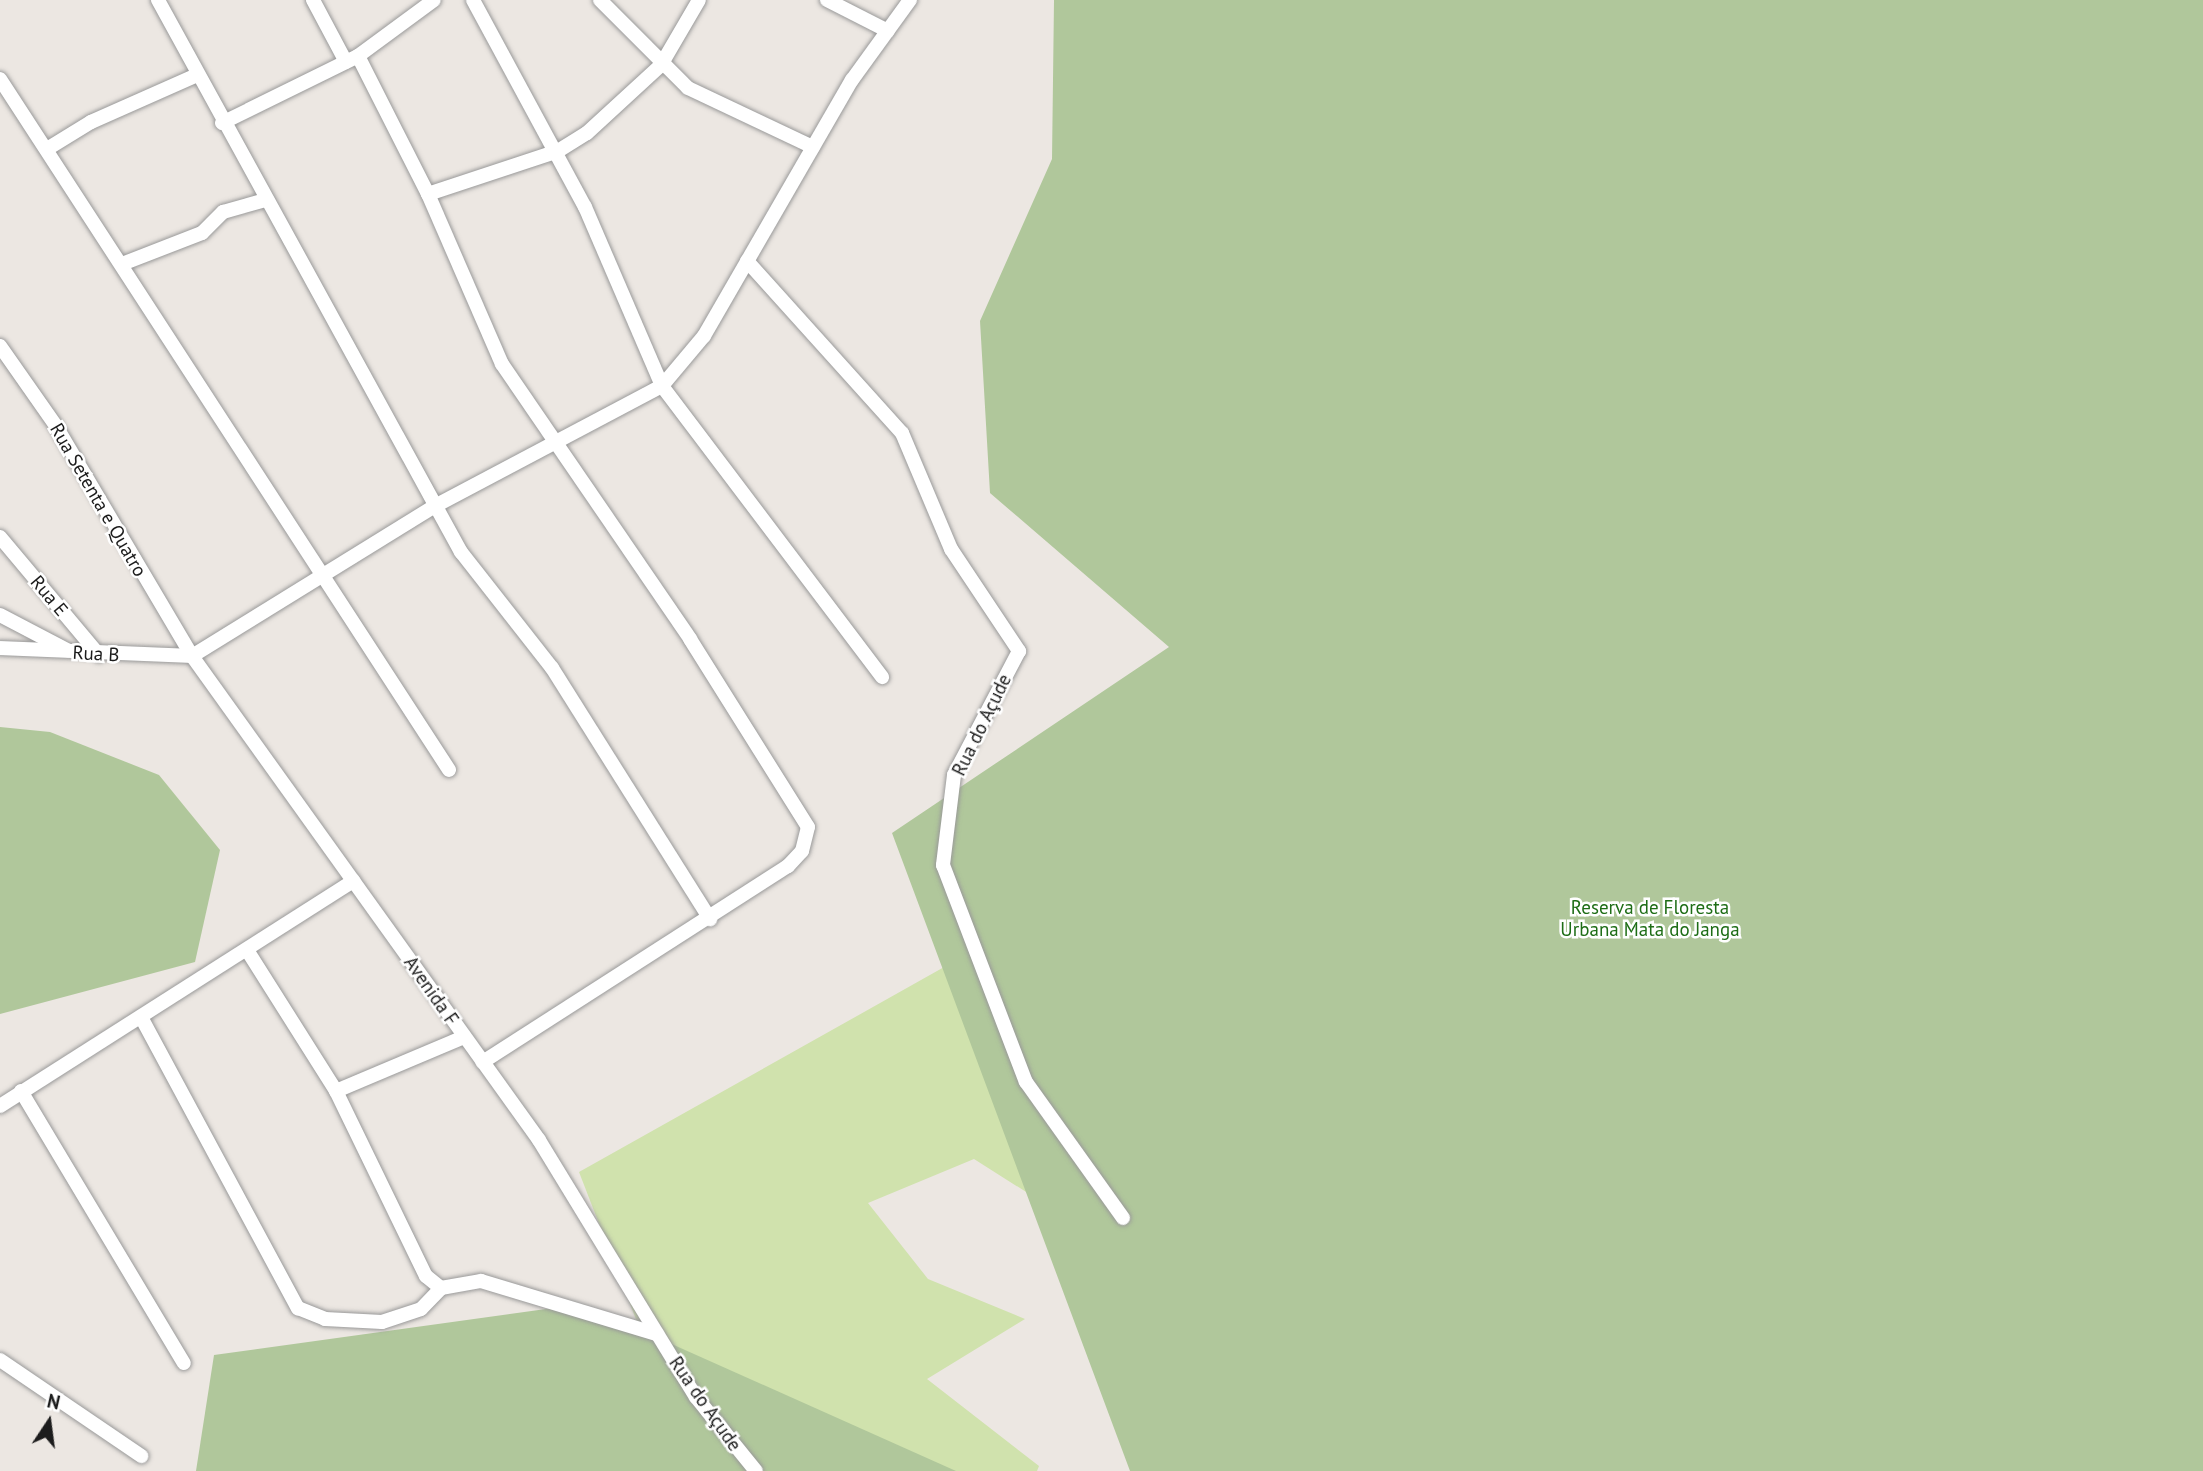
<!DOCTYPE html>
<meta charset="utf-8">
<style>
body{margin:0}
#map{position:relative;width:2203px;height:1471px;overflow:hidden;background:#ece7e2;font-family:"PT Sans",sans-serif}
div>[style]{position:absolute}
.grass>*{inset:0;background:#d0e2ad}
.forest>*{inset:0;background:#b0c79b}
.roads{filter:drop-shadow(0 0 2px #999) drop-shadow(0 0 2px #999)}
.street>*{height:14px;margin:-7px;padding:0 7px;transform-origin:7px;border-radius:7px;background:#fff}
span{translate:-50% -50%;white-space:nowrap;text-align:center;line-height:1.15;-webkit-text-stroke:5px #fff;paint-order:stroke}
.street-label{font-size:19px;color:#1c1c1c}
.park-label{font-size:19px;color:#1e6d16}
.north{position:absolute;left:14px;top:1387px;width:70px;height:70px;-webkit-text-stroke:5px #fff;paint-order:stroke;rotate:13deg;font-size:19px;font-weight:700;line-height:28px;text-align:center;color:#1c1c1c}
.north::after{content:'';display:block;margin:auto;width:24px;height:32px;background:#1c1c1c;clip-path:polygon(50% 0,100% 100%,50% 72%,0 100%)}
</style>
<div id="map">
<div class="grass">
<i style="clip-path:polygon(1126px 865px,1146px 1268px,974px 1159px,868px 1203px,928px 1279px,1025px 1319px,927px 1379px,1039px 1466px,1037px 1471px,850px 1471px,668px 1402px,579px 1172px)"></i>
</div>
<div class="forest">
<i style="clip-path:polygon(1054px 0,2203px 0,2203px 1471px,1130px 1471px,892px 833px,1169px 647px,990px 493px,980px 321px,1052px 159px)"></i>
<i style="clip-path:polygon(0 727px,50px 732px,159px 775px,220px 850px,195px 962px,0 1014px)"></i>
<i style="clip-path:polygon(582px 1304px,956px 1471px,196px 1471px,214px 1355px)"></i>
</div>
<div class="roads">
<div class="street">
<i style="left:158px;top:0;width:630px;rotate:61.24deg"></i>
<i style="left:461px;top:552px;width:147px;rotate:51.9deg"></i>
<i style="left:552px;top:668px;width:297px;rotate:57.8deg"></i>
<i style="left:313px;top:0;width:70px;rotate:62deg"></i>
<i style="left:473px;top:0;width:235px;rotate:61.6deg"></i>
<i style="left:585px;top:207px;width:195px;rotate:66.7deg"></i>
<i style="left:662px;top:386px;width:365px;rotate:52.9deg"></i>
<i style="left:600px;top:0;width:124px;rotate:45deg"></i>
<i style="left:688px;top:88px;width:138px;rotate:25.3deg"></i>
<i style="left:827px;top:0;width:68px;rotate:26.9deg"></i>
<i style="left:358px;top:56px;width:155px;rotate:63.1deg"></i>
<i style="left:428px;top:194px;width:185px;rotate:66.5deg"></i>
<i style="left:502px;top:364px;width:333px;rotate:55.6deg"></i>
<i style="left:690px;top:639px;width:222px;rotate:57.9deg"></i>
<i style="left:808px;top:827px;width:25px;rotate:104deg"></i>
<i style="left:802px;top:851px;width:21px;rotate:133deg"></i>
<i style="left:788px;top:866px;width:363px;rotate:147.3deg"></i>
<i style="left:0;top:79px;width:824px;rotate:56.98deg"></i>
<i style="left:222px;top:123px;width:152px;rotate:-26.2deg"></i>
<i style="left:358px;top:56px;width:94px;rotate:-36.4deg"></i>
<i style="left:47px;top:149px;width:52px;rotate:-31.5deg"></i>
<i style="left:91px;top:122px;width:116px;rotate:-23.9deg"></i>
<i style="left:428px;top:194px;width:137px;rotate:-18.3deg"></i>
<i style="left:558px;top:151px;width:34px;rotate:-32deg"></i>
<i style="left:587px;top:133px;width:100px;rotate:-42.6deg"></i>
<i style="left:661px;top:65px;width:75px;rotate:-59.7deg"></i>
<i style="left:747px;top:261px;width:232px;rotate:48deg"></i>
<i style="left:902px;top:433px;width:126px;rotate:67.1deg"></i>
<i style="left:951px;top:549px;width:123px;rotate:56.3deg"></i>
<i style="left:1019px;top:651px;width:140px;rotate:117.7deg"></i>
<i style="left:954px;top:775px;width:91px;rotate:97deg"></i>
<i style="left:943px;top:865px;width:232px;rotate:69.1deg"></i>
<i style="left:1026px;top:1082px;width:167px;rotate:54.5deg"></i>
<i style="left:122px;top:264px;width:86px;rotate:-21.2deg"></i>
<i style="left:202px;top:233px;width:30px;rotate:-45deg"></i>
<i style="left:223px;top:212px;width:44px;rotate:-15.9deg"></i>
<i style="left:0;top:346px;width:98px;rotate:55deg"></i>
<i style="left:56px;top:426px;width:267px;rotate:59.4deg"></i>
<i style="left:192px;top:656px;width:596px;rotate:54.36deg"></i>
<i style="left:539px;top:1140px;width:301px;rotate:58.6deg"></i>
<i style="left:696px;top:1397px;width:95px;rotate:51deg"></i>
<i style="left:0;top:537px;width:154px;rotate:50deg"></i>
<i style="left:0;top:615px;width:76px;rotate:27.6deg"></i>
<i style="left:0;top:648px;width:192px;rotate:2.4deg"></i>
<i style="left:192px;top:656px;width:286px;rotate:-31.7deg"></i>
<i style="left:435px;top:506px;width:257px;rotate:-27.9deg"></i>
<i style="left:662px;top:386px;width:65px;rotate:-50deg"></i>
<i style="left:704px;top:336px;width:296px;rotate:-60deg"></i>
<i style="left:852px;top:80px;width:99px;rotate:-54.1deg"></i>
<i style="left:247px;top:950px;width:167px;rotate:57.7deg"></i>
<i style="left:336px;top:1091px;width:206px;rotate:64.1deg"></i>
<i style="left:426px;top:1276px;width:19px;rotate:39deg"></i>
<i style="left:441px;top:1288px;width:41px;rotate:-9.9deg"></i>
<i style="left:481px;top:1281px;width:184px;rotate:16.8deg"></i>
<i style="left:141px;top:1017px;width:331px;rotate:61.7deg"></i>
<i style="left:298px;top:1308px;width:29px;rotate:22deg"></i>
<i style="left:325px;top:1319px;width:57px;rotate:3deg"></i>
<i style="left:382px;top:1322px;width:41px;rotate:-18.4deg"></i>
<i style="left:421px;top:1309px;width:29px;rotate:-46deg"></i>
<i style="left:21px;top:1091px;width:317px;rotate:59.1deg"></i>
<i style="left:336px;top:1091px;width:139px;rotate:-22.9deg"></i>
<i style="left:0;top:1106px;width:419px;rotate:-32.5deg"></i>
<i style="left:0;top:1360px;width:171px;rotate:34.2deg"></i>
</div>
</div>
<div class="street-label">
<span style="left:98px;top:500px;rotate:60deg">Rua Setenta e Quatro</span>
<span style="left:49px;top:596px;rotate:50deg">Rua E</span>
<span style="left:96px;top:654px;rotate:3deg">Rua B</span>
<span style="left:982px;top:725px;rotate:-64deg">Rua do Açude</span>
<span style="left:431px;top:991px;rotate:55deg">Avenida F</span>
<span style="left:705px;top:1404px;rotate:55deg">Rua do Açude</span>
</div>
<div class="park-label">
<span style="left:1650px;top:919px">Reserva de Floresta<br>Urbana Mata do Janga</span>
</div>
<div class="north">N</div>
</div>
